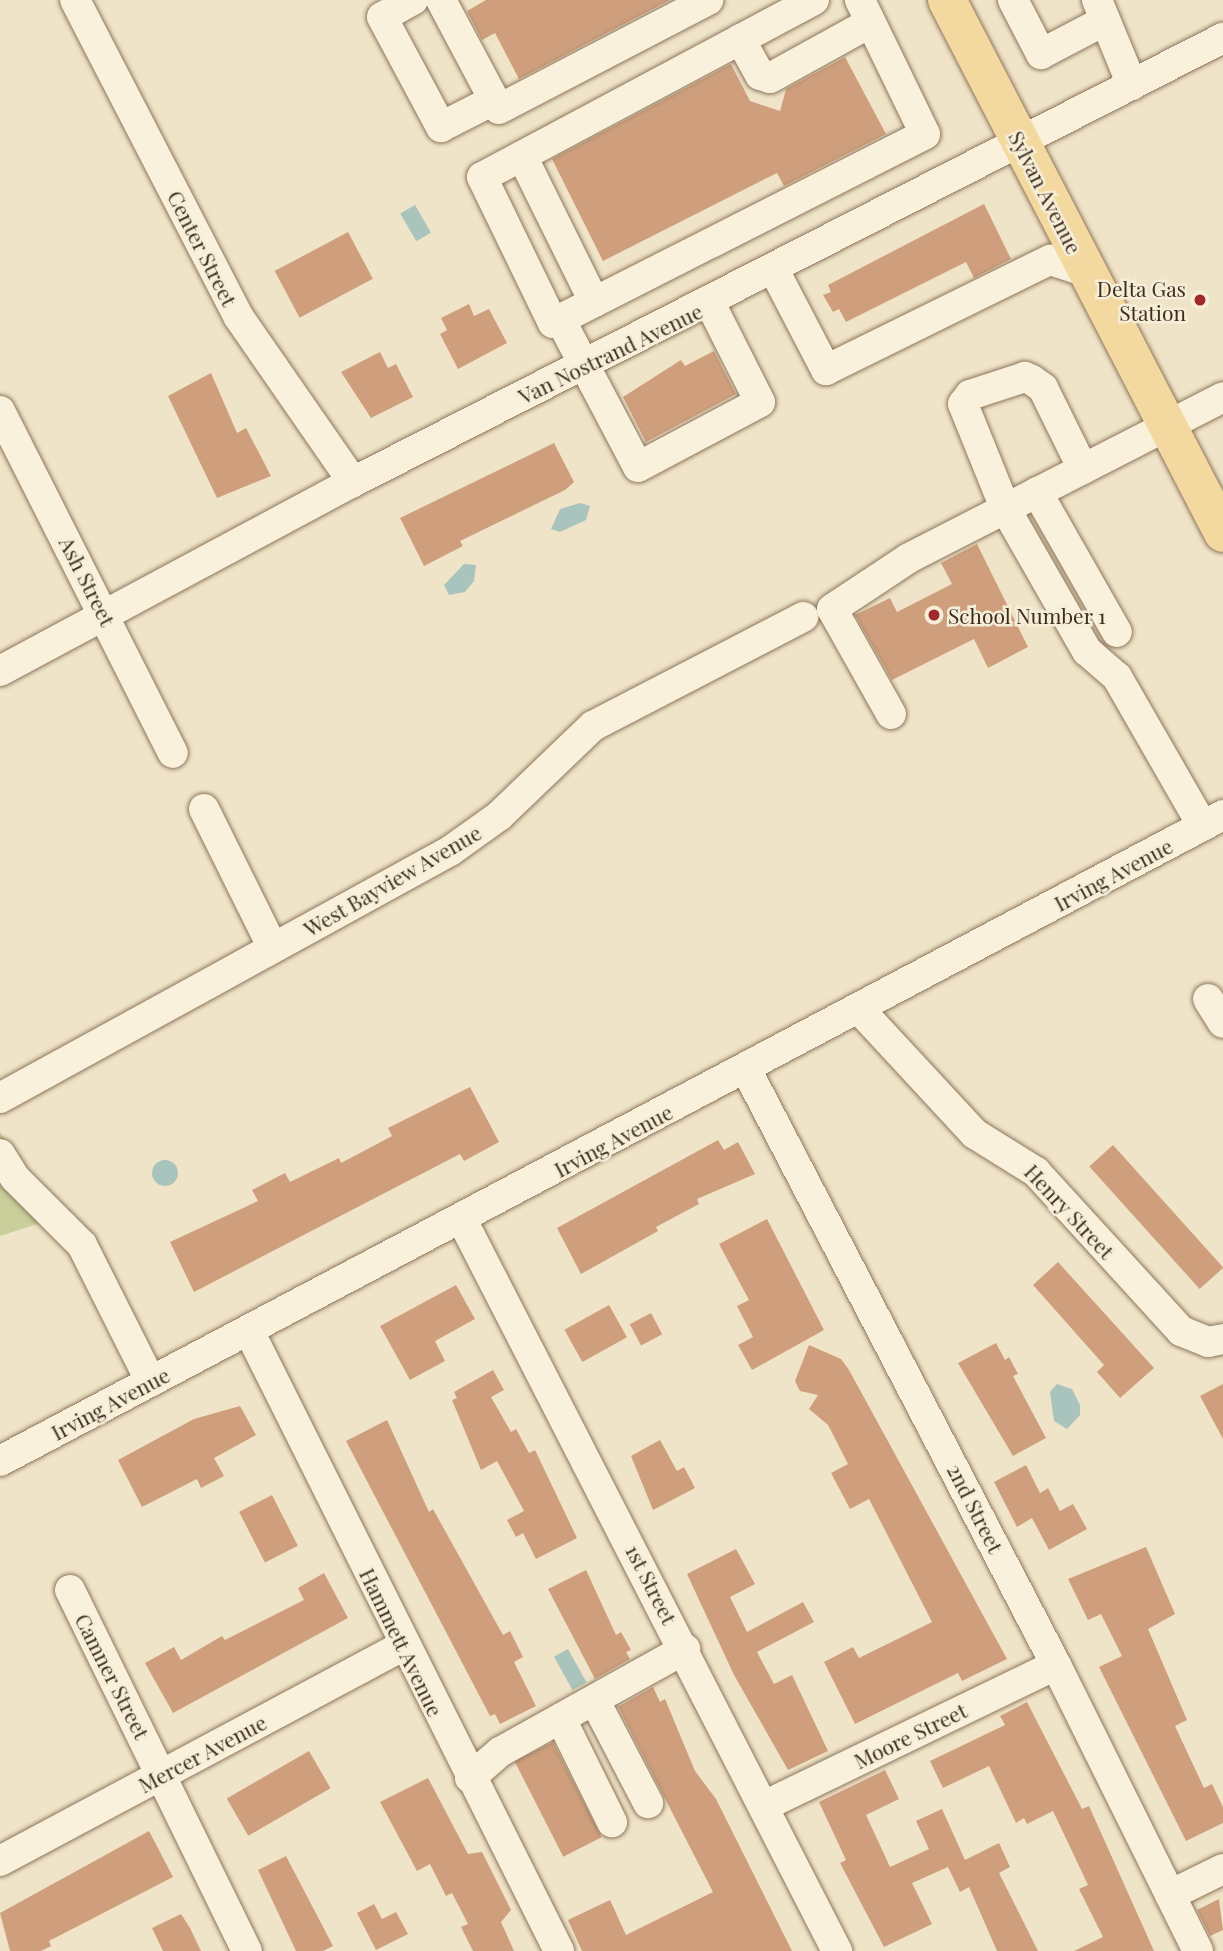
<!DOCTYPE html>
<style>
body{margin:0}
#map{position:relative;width:1223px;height:1951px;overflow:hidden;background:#f0e4c8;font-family:"Playfair Display",serif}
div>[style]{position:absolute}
.green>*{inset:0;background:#c9cf9b}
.water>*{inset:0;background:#a9c4bc;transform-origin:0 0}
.round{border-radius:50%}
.building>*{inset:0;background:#cf9f7d;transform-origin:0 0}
.roads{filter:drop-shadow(0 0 2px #8d765c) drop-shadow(0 0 2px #8d765c)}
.minor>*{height:30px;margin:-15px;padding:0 15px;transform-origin:15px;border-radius:15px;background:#faf1dc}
.major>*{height:38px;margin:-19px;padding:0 19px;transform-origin:19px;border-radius:19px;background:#f3d9a0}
.dots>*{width:19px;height:19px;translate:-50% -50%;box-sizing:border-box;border:4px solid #f7eed8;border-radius:50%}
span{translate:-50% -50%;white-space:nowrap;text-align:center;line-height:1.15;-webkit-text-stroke:5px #f7eed8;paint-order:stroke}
.street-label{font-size:21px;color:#3d2e20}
.poi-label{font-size:21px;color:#3d2e20}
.right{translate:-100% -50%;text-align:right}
.left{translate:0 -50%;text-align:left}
</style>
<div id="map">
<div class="green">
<i style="clip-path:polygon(0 1132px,59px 1217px,0 1236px)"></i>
</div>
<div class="water">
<i style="left:415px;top:205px;width:32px;height:17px;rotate:60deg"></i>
<i style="clip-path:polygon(580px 503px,590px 506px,586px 520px,560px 532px,551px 529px,560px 509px)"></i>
<i style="clip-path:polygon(464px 564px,476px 565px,474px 581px,465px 592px,449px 595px,444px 585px)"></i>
<i class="round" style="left:152px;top:1160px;width:26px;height:26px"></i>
<i style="clip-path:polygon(1057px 1384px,1072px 1389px,1080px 1405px,1080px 1415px,1067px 1429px,1054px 1421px,1050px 1392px)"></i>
<i style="left:568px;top:1649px;width:38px;height:16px;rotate:61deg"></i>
</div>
<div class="building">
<i style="clip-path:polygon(486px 0,670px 0,519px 79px,495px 33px,482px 40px,467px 11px)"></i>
<i style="clip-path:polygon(845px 57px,886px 134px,784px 186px,777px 173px,603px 261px,552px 159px,731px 64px,750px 101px,780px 111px,786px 89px)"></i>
<i style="clip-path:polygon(984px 204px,1011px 259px,974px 278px,966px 262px,846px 322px,839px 309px,833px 312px,823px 295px,831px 292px,828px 285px)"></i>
<i style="left:348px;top:232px;width:53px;height:83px;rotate:62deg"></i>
<i style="clip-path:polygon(469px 304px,474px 316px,489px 309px,507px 343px,458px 369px,440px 334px,447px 330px,441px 318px)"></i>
<i style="clip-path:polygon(714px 351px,736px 394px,646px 442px,623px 397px,681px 360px,685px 366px)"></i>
<i style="clip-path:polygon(380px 352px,388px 368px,396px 364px,413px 397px,371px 418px,341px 372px)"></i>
<i style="clip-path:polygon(211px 373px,237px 433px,246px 428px,271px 476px,217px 498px,168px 396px)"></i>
<i style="clip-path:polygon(554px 443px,574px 482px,565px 490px,460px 541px,463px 546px,424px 566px,400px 518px)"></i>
<i style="clip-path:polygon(977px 544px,1028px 647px,988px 668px,974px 639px,892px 680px,855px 615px,890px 598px,897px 612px,952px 584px,941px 563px)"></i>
<i style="clip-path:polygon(470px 1087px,499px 1142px,464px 1161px,460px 1154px,194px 1292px,170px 1242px,258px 1201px,252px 1190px,285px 1173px,290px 1182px,339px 1158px,341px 1163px,392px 1136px,388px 1128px)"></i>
<i style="clip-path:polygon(718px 1140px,724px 1150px,738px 1142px,755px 1174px,697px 1199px,699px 1204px,656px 1227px,658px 1231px,581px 1274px,557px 1228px)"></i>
<i style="left:1113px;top:1145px;width:165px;height:32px;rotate:48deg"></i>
<i style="clip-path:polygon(767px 1219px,824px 1330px,752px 1370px,738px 1345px,753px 1337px,737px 1306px,749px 1300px,719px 1244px)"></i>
<i style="clip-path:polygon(1058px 1262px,1154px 1368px,1120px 1398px,1097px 1372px,1104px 1365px,1033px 1285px)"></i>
<i style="clip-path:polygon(456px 1285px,475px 1319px,435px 1341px,445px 1361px,410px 1380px,380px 1326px)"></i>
<i style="left:609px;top:1305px;width:37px;height:51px;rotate:61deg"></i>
<i style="left:651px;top:1313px;width:24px;height:24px;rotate:62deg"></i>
<i style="clip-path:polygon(996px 1343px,1005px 1360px,1009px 1357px,1018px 1374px,1013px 1376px,1046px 1438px,1013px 1456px,958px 1363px)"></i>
<i style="clip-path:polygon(809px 1345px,841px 1359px,849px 1370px,1007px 1659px,962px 1681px,958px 1673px,855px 1724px,824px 1662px,853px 1647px,859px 1658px,932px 1622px,869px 1499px,850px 1509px,831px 1473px,848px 1464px,828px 1425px,809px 1409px,818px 1395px,800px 1391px,795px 1381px)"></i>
<i style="clip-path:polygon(493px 1370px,504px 1390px,491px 1397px,511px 1432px,516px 1429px,529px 1453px,535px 1450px,577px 1538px,536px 1559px,523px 1533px,516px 1537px,507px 1520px,524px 1511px,497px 1461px,481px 1470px,452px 1400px,457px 1398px,454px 1392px)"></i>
<i style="clip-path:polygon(1223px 1384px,1223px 1439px,1200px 1396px)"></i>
<i style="clip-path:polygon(240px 1406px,256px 1435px,214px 1458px,224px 1476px,201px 1488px,197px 1479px,142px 1507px,118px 1460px,194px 1419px)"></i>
<i style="clip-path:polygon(387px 1420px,429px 1512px,433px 1509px,503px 1635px,510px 1631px,523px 1657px,514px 1662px,536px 1706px,500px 1724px,495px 1714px,490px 1716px,346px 1441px)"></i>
<i style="clip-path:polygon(660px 1440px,677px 1471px,684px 1467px,695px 1488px,653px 1510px,631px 1456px)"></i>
<i style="clip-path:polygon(1026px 1465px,1040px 1493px,1048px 1488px,1060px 1511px,1073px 1504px,1087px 1529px,1049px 1550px,1032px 1518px,1017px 1527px,994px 1482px)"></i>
<i style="left:272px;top:1495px;width:57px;height:37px;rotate:63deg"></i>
<i style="clip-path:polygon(1146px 1547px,1175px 1614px,1148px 1629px,1187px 1720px,1175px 1726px,1204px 1788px,1212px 1784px,1223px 1807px,1223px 1823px,1186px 1841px,1099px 1667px,1122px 1656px,1101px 1614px,1088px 1620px,1068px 1579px)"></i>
<i style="clip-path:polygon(736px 1549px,755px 1584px,730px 1597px,747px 1632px,803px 1602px,814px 1622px,757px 1652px,774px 1684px,792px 1675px,828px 1751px,788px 1770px,734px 1675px,687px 1574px)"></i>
<i style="clip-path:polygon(586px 1570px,616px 1635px,621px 1632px,631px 1650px,626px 1652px,630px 1659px,595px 1679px,548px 1589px)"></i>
<i style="clip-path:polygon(324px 1573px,348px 1618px,173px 1713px,145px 1663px,174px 1647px,181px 1660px,222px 1636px,225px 1640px,304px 1600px,298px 1588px)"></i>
<i style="clip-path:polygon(653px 1687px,660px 1702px,665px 1699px,695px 1771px,716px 1799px,792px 1951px,582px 1951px,568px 1920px,610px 1900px,626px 1935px,713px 1892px,618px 1707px)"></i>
<i style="clip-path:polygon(1027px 1702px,1082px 1809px,1089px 1806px,1154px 1951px,1074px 1951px,1103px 1937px,1079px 1889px,1088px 1885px,1053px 1811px,1027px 1824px,1024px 1818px,1016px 1823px,989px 1766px,943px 1788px,930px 1761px,1005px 1725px,1000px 1716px)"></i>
<i style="left:553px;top:1742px;width:107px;height:43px;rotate:63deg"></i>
<i style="left:309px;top:1751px;width:43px;height:95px;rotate:60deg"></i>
<i style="clip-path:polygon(885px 1770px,899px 1799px,866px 1815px,890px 1867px,929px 1849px,916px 1821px,942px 1809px,965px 1860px,999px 1843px,1010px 1867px,999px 1873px,1038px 1951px,997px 1951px,969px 1887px,960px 1892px,948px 1867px,912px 1883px,932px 1924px,884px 1947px,840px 1863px,846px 1860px,819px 1802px)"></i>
<i style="clip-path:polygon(428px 1778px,468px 1854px,482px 1852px,511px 1910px,501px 1922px,514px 1951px,473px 1951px,461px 1927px,468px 1924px,452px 1893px,446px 1896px,430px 1864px,417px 1871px,380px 1802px)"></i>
<i style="clip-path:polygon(149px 1831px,173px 1877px,49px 1941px,51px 1946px,41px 1951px,10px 1951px,0 1913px)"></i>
<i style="clip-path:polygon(286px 1856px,333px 1946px,323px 1951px,296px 1951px,258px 1870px)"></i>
<i style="clip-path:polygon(1219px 1899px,1223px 1930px,1210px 1936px,1197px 1910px)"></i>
<i style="clip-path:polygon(374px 1904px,382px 1919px,396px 1912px,408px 1934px,376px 1950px,357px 1913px)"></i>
<i style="clip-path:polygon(181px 1914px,190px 1928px,201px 1951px,163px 1951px,152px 1928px)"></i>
</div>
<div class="roads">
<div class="minor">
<i style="left:75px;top:0;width:356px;rotate:62.7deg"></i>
<i style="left:238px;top:316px;width:202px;rotate:55.3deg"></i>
<i style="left:413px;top:0;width:35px;rotate:151deg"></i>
<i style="left:382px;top:17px;width:125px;rotate:61.8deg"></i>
<i style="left:441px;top:127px;width:59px;rotate:-27deg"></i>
<i style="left:441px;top:0;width:123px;rotate:62deg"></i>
<i style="left:499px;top:109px;width:236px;rotate:-27.5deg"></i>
<i style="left:814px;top:0;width:376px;rotate:151.9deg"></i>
<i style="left:482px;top:177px;width:162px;rotate:64.1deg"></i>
<i style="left:553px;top:323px;width:417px;rotate:-26.9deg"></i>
<i style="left:925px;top:134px;width:149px;rotate:-115.9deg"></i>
<i style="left:1013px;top:0;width:61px;rotate:62.6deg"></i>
<i style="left:1041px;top:54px;width:69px;rotate:-27.7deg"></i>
<i style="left:1097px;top:0;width:92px;rotate:67.6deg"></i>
<i style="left:740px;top:39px;width:41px;rotate:60.9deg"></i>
<i style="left:760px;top:75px;width:10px;rotate:17deg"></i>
<i style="left:770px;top:78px;width:112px;rotate:-28.9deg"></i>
<i style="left:522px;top:156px;width:163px;rotate:63.7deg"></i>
<i style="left:774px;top:270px;width:113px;rotate:62.5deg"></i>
<i style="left:826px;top:370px;width:250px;rotate:-26.2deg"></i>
<i style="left:1050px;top:260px;width:39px;rotate:18deg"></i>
<i style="left:560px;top:319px;width:167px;rotate:62.2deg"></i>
<i style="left:638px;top:467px;width:138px;rotate:-28deg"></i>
<i style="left:760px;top:402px;width:111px;rotate:-116.8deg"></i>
<i style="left:0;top:411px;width:383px;rotate:63.2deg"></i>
<i style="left:1083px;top:469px;width:90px;rotate:-116.3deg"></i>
<i style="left:1043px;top:388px;width:14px;rotate:-144deg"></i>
<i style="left:1032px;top:380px;width:8px;rotate:-157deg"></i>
<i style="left:1025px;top:377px;width:58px;rotate:161.9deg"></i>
<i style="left:970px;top:395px;width:11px;rotate:128deg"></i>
<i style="left:963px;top:404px;width:112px;rotate:68deg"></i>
<i style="left:1005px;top:508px;width:165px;rotate:60.2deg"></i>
<i style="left:1087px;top:651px;width:40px;rotate:41deg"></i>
<i style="left:1117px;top:677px;width:171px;rotate:60.1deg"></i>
<i style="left:1037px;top:492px;width:161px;rotate:60.3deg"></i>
<i style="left:0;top:671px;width:400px;rotate:-28.2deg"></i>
<i style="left:353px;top:482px;width:977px;rotate:-27.04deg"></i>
<i style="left:891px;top:714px;width:120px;rotate:-119.3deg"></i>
<i style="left:832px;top:609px;width:92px;rotate:-33.5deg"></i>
<i style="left:909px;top:558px;width:353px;rotate:-27.1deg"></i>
<i style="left:204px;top:809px;width:155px;rotate:63.6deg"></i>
<i style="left:1208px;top:999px;width:28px;rotate:58deg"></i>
<i style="left:860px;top:1010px;width:169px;rotate:47.2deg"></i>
<i style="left:975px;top:1134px;width:72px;rotate:31.9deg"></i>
<i style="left:1036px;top:1172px;width:215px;rotate:47.6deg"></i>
<i style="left:1181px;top:1331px;width:29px;rotate:22deg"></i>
<i style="left:1208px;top:1342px;width:15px;rotate:-11deg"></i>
<i style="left:746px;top:1069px;width:672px;rotate:62.52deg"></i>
<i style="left:1056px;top:1665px;width:319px;rotate:63.6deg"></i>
<i style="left:0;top:1098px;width:513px;rotate:-28.76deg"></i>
<i style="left:450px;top:851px;width:60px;rotate:-35.5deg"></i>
<i style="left:499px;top:816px;width:130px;rotate:-43.8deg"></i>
<i style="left:593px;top:726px;width:237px;rotate:-27.4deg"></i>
<i style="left:0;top:1154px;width:28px;rotate:58deg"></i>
<i style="left:15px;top:1178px;width:95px;rotate:45deg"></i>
<i style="left:82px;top:1245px;width:153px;rotate:63.3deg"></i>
<i style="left:462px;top:1220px;width:822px;rotate:62.84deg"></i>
<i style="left:249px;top:1331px;width:693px;rotate:63.43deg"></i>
<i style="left:0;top:1461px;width:1383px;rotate:-27.84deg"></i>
<i style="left:70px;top:1590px;width:402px;rotate:63.9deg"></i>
<i style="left:596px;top:1703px;width:113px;rotate:62.5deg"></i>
<i style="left:562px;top:1721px;width:113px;rotate:63.7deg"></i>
<i style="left:470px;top:1778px;width:40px;rotate:-41deg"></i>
<i style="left:500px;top:1752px;width:212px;rotate:-29.1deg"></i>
<i style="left:764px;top:1806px;width:324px;rotate:-25.8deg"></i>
<i style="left:0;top:1861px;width:458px;rotate:-28.1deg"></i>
<i style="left:1170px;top:1895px;width:59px;rotate:-26.1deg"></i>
</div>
<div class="major">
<i style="left:947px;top:0;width:600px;rotate:62.62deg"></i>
</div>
</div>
<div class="dots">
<i style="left:1200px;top:300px;background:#9e2a2b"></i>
<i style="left:934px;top:615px;background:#9e2a2b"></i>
</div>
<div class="street-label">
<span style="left:1046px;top:192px;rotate:63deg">Sylvan Avenue</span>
<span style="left:203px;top:248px;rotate:63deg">Center Street</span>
<span style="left:610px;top:353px;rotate:-26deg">Van Nostrand Avenue</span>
<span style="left:88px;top:581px;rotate:63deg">Ash Street</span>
<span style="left:1113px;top:874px;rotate:-28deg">Irving Avenue</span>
<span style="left:392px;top:880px;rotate:-30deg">West Bayview Avenue</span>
<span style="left:613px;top:1140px;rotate:-28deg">Irving Avenue</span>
<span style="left:1070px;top:1211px;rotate:47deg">Henry Street</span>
<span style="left:110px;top:1403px;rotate:-28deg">Irving Avenue</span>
<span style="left:976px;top:1508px;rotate:63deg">2nd Street</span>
<span style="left:652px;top:1584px;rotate:63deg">1st Street</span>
<span style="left:402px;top:1642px;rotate:64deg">Hammett Avenue</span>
<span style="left:113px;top:1676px;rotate:63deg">Camner Street</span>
<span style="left:910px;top:1735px;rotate:-26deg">Moore Street</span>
<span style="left:202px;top:1753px;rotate:-28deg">Mercer Avenue</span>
</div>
<div class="poi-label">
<span class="right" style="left:1186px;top:300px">Delta Gas<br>Station</span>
<span class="left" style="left:948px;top:615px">School Number 1</span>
</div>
</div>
